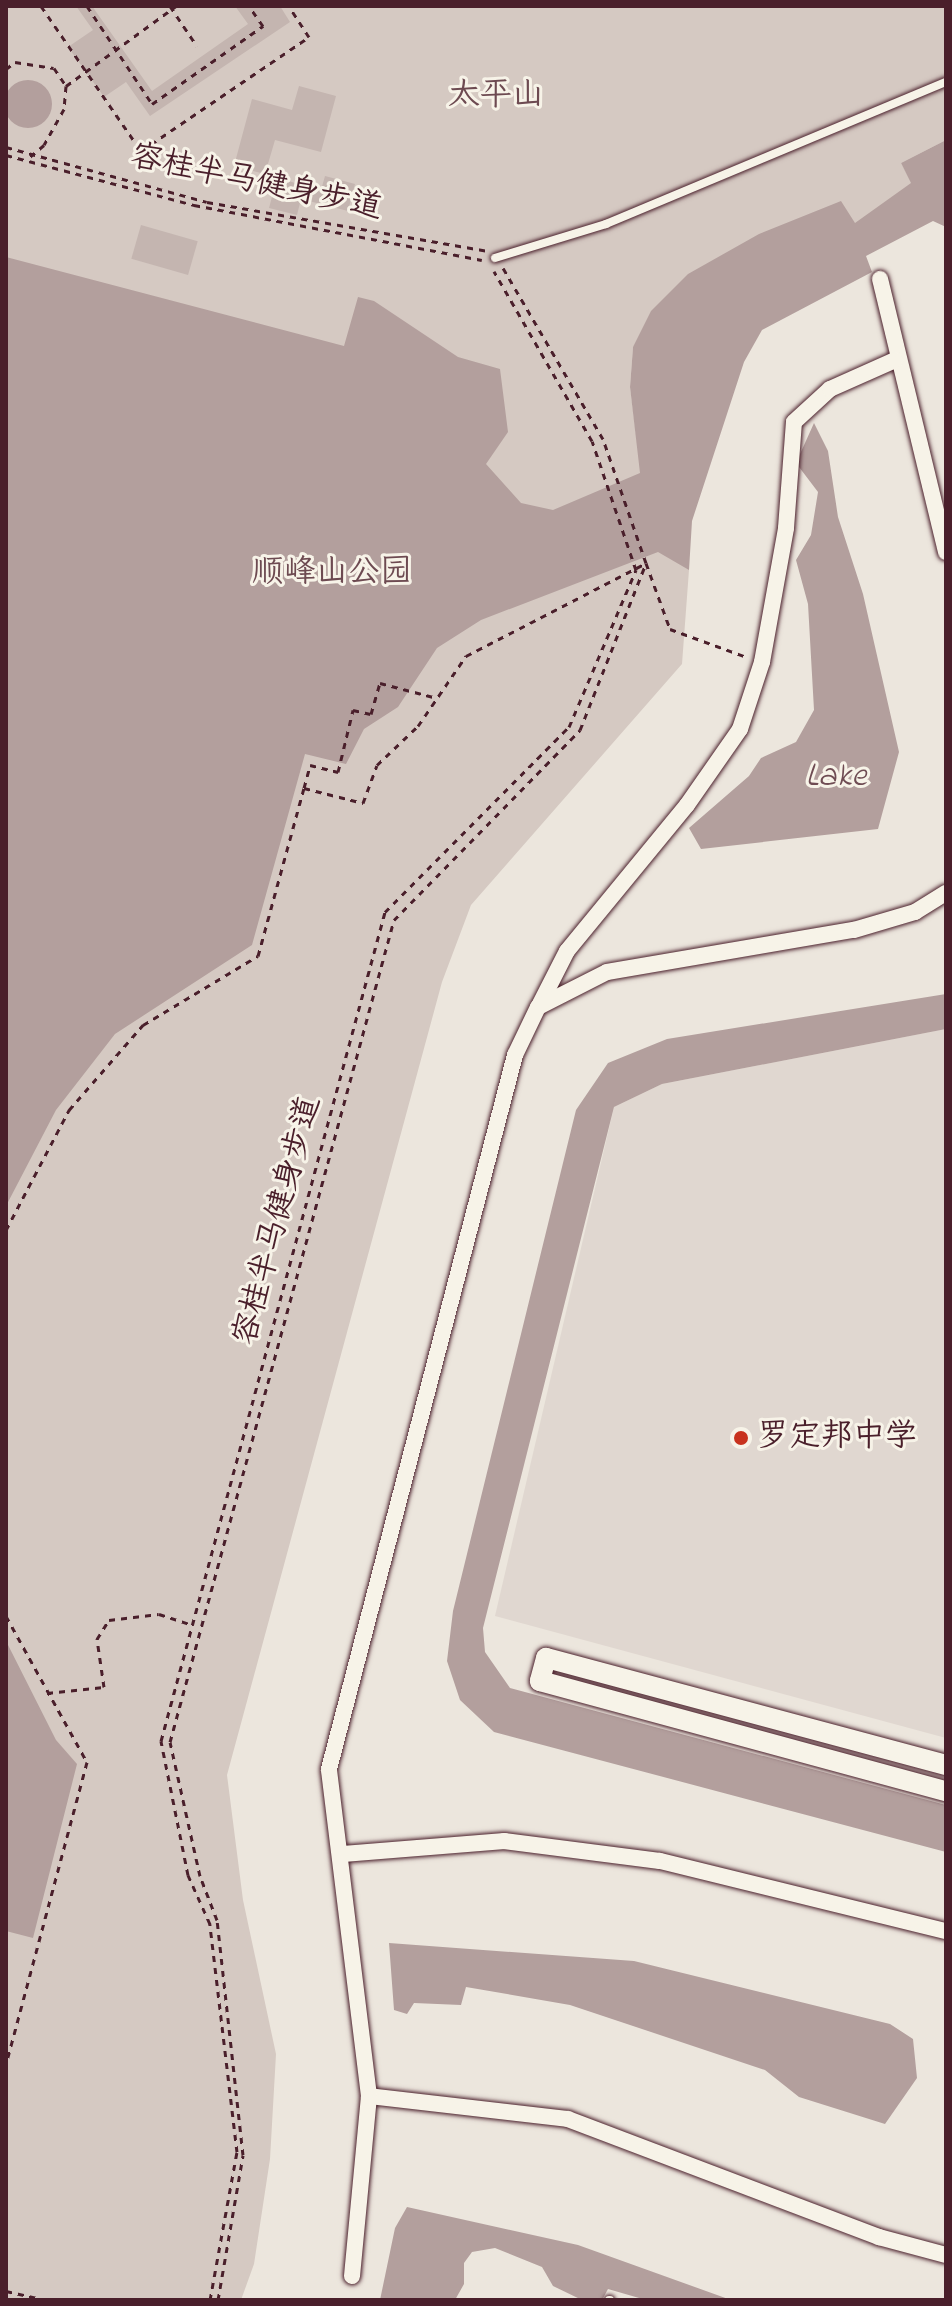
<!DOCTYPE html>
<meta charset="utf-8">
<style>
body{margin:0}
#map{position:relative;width:952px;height:2306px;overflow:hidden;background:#ece6dd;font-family:"Indie Flower","LXGW WenKai TC",sans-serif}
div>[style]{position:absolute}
.built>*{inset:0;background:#e0d7d0}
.green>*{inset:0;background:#d5c9c2}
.water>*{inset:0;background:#b39f9d}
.round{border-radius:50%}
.building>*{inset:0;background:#c4b5b0;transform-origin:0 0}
.path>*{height:3px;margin-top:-1.5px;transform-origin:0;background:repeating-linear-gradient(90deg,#4a1f2b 0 6px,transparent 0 12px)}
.roads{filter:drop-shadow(0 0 2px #4a1f2b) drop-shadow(0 0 2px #4a1f2b)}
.service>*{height:8px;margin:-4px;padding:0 4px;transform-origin:4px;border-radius:4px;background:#f7f3e8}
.minor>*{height:16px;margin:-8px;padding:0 8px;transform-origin:8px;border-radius:8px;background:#f7f3e8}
.tertiary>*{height:20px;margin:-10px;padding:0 10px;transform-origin:10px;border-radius:10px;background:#f7f3e8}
.dots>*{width:22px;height:22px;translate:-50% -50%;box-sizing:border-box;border:4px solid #f7f3e8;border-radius:50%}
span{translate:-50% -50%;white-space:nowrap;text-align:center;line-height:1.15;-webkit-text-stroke:6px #f7f3e8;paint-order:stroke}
.park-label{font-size:32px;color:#6d4a51}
.street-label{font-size:32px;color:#4a1f2b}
.poi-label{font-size:32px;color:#4a1f2b}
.left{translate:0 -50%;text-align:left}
.water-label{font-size:34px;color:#6f4c53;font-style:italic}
.frame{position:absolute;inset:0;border:8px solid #4a1f2b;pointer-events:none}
</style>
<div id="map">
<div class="built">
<i style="clip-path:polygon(946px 1029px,946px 1738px,495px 1616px,614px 1107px,662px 1084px)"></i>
</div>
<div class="green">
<i style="clip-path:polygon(6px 6px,946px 6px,946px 140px,901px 163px,912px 183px,855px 224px,841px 202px,633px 347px,630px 387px,641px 473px,689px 570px,682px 664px,471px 905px,442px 982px,227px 1775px,243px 1900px,276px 2054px,270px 2159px,254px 2264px,241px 2300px,6px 2300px)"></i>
</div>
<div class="water">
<i class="round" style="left:4px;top:80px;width:48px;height:48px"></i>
<i style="clip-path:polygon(946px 140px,946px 227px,933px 221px,866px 256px,872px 272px,762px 330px,744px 362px,692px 521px,689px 570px,658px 552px,481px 620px,437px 648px,398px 707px,364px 729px,346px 764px,305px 754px,252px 945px,115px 1034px,56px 1110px,6px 1206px,6px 257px,344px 346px,358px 297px,374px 301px,458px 357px,500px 369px,508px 432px,486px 464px,521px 503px,553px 510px,640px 473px,630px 387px,633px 347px,651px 311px,688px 274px,759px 234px,841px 201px,855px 223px,911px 183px,901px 163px)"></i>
<i style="clip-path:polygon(814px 423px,828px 451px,838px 517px,863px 594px,899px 752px,878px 829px,701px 849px,689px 828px,749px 776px,761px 758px,796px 742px,814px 710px,808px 604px,796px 560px,811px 535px,818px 492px,796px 463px)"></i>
<i style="clip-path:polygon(946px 994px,946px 1029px,662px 1084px,614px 1107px,483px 1628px,485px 1652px,510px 1688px,946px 1805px,946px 1852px,494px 1732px,460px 1700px,447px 1661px,453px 1611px,576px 1110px,608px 1063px,667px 1039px)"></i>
<i style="clip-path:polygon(6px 1641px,56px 1740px,77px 1764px,33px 1938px,6px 1931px)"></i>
<i style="clip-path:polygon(389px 1943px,634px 1961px,890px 2024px,913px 2039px,917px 2078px,885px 2124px,799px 2097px,765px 2070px,570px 2005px,466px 1987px,461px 2005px,414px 2003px,407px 2014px,394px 2010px)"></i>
<i style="clip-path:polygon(407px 2207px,578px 2245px,731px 2300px,646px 2300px,608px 2289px,602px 2300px,582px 2300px,553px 2286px,542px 2267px,495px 2248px,472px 2252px,464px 2263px,464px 2284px,455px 2300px,380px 2300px,395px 2228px)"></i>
</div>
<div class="building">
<i style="clip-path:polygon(76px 6px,92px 6px,152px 91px,248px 24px,235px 6px,280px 6px,290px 22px,150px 116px,126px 82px,104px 97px,68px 47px,93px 30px)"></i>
<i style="clip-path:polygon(299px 86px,336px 96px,321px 152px,275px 140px,265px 174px,234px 166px,252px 99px,292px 110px)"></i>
<i style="clip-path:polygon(325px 176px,355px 184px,348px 211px,301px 199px,297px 215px,269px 208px,277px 178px,321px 190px)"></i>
<i style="left:141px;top:225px;width:59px;height:35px;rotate:16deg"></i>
</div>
<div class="path">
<i style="left:41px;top:6px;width:176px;rotate:55.4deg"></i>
<i style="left:141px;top:151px;width:203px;rotate:-34.2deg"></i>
<i style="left:309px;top:37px;width:37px;rotate:-123deg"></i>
<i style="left:87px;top:6px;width:118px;rotate:56.4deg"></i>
<i style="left:152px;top:104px;width:136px;rotate:-35.1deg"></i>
<i style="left:263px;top:26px;width:24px;rotate:-125deg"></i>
<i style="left:170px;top:6px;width:48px;rotate:56deg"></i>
<i style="left:6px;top:69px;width:11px;rotate:-38deg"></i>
<i style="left:15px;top:62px;width:39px;rotate:9deg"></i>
<i style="left:54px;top:68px;width:22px;rotate:56deg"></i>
<i style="left:66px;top:86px;width:23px;rotate:95deg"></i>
<i style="left:64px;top:109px;width:41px;rotate:119.1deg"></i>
<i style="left:44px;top:145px;width:23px;rotate:140deg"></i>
<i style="left:66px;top:86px;width:136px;rotate:-36deg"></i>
<i style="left:6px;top:147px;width:208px;rotate:15.3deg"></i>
<i style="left:207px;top:202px;width:284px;rotate:9.9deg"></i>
<i style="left:6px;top:155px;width:195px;rotate:14.9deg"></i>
<i style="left:194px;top:205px;width:293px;rotate:10.8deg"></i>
<i style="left:304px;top:788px;width:24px;rotate:-75deg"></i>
<i style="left:310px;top:765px;width:29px;rotate:14deg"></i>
<i style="left:338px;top:772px;width:64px;rotate:-76.4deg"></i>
<i style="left:353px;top:710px;width:18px;rotate:13deg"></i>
<i style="left:371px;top:714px;width:32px;rotate:-74deg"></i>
<i style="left:380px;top:683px;width:59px;rotate:14.7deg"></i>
<i style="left:6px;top:1230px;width:136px;rotate:-62.3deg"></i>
<i style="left:69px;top:1110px;width:113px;rotate:-49deg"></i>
<i style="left:143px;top:1025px;width:134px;rotate:-31deg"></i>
<i style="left:258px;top:956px;width:174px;rotate:-74.7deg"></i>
<i style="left:304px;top:788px;width:61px;rotate:14.3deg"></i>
<i style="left:363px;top:803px;width:40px;rotate:-69.8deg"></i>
<i style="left:377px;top:765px;width:57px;rotate:-43.6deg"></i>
<i style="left:418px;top:726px;width:85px;rotate:-55.6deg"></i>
<i style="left:466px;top:656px;width:203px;rotate:-27.3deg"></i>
<i style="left:646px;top:563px;width:70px;rotate:70deg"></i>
<i style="left:670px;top:629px;width:82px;rotate:20deg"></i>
<i style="left:6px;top:1616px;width:167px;rotate:61deg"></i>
<i style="left:87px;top:1762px;width:313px;rotate:105deg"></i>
<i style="left:47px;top:1693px;width:57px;rotate:-6deg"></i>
<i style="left:104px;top:1687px;width:49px;rotate:-98.3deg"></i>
<i style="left:97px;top:1639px;width:22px;rotate:-58deg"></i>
<i style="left:109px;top:1620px;width:50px;rotate:-6.8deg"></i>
<i style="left:159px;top:1614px;width:35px;rotate:18deg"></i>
<i style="left:6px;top:2291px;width:41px;rotate:12.7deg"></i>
<i style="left:210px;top:2300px;width:150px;rotate:-79.7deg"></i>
<i style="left:237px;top:2152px;width:230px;rotate:-96.8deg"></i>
<i style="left:210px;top:1924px;width:54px;rotate:-114.2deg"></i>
<i style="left:188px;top:1875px;width:137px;rotate:-101.4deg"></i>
<i style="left:161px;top:1741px;width:859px;rotate:-74.88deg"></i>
<i style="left:385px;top:912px;width:261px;rotate:-45.2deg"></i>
<i style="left:569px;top:727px;width:171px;rotate:-66.9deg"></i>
<i style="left:636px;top:570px;width:136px;rotate:-108.8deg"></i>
<i style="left:592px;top:441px;width:196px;rotate:-120deg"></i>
<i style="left:218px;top:2300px;width:147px;rotate:-80.2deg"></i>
<i style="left:243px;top:2155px;width:236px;rotate:-96.3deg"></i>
<i style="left:217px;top:1920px;width:47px;rotate:-111.1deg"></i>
<i style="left:200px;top:1876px;width:137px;rotate:-102.6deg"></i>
<i style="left:170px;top:1742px;width:852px;rotate:-74.76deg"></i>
<i style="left:394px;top:920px;width:266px;rotate:-45.6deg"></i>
<i style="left:580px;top:730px;width:180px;rotate:-68.4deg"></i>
<i style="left:646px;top:563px;width:131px;rotate:-109.1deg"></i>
<i style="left:603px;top:439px;width:198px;rotate:-120.3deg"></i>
</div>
<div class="roads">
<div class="service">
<i style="left:495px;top:258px;width:116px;rotate:-17deg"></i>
<i style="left:606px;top:224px;width:368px;rotate:-22.7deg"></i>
<i style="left:609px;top:2300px;width:1px"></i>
</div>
<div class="minor">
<i style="left:880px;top:279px;width:281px;rotate:76.4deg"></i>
<i style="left:540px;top:1004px;width:59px;rotate:-63deg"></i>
<i style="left:567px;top:951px;width:189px;rotate:-50.6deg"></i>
<i style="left:687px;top:805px;width:93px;rotate:-55.1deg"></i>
<i style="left:740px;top:729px;width:71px;rotate:-71.8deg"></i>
<i style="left:762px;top:662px;width:136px;rotate:-79.8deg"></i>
<i style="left:786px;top:528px;width:106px;rotate:-85.7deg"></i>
<i style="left:794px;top:422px;width:49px;rotate:-42.5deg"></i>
<i style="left:830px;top:389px;width:71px;rotate:-24deg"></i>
<i style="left:343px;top:1854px;width:162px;rotate:-4.6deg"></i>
<i style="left:504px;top:1841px;width:157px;rotate:7.3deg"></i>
<i style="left:660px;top:1861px;width:294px;rotate:13.8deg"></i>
<i style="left:369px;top:2096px;width:200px;rotate:6.6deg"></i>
<i style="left:568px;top:2119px;width:333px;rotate:20.8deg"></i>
<i style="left:879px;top:2237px;width:69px;rotate:15deg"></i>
<i style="left:352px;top:2276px;width:181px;rotate:-84.6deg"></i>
<i style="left:369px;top:2096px;width:329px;rotate:-97deg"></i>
<i style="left:329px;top:1769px;width:738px;rotate:-75.4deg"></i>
<i style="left:515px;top:1055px;width:53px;rotate:-64.4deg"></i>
<i style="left:538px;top:1007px;width:77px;rotate:-26.9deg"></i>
<i style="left:607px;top:972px;width:251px;rotate:-9.7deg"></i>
<i style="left:854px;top:930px;width:64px;rotate:-16.4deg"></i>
<i style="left:915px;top:912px;width:36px;rotate:-32deg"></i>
</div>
<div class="tertiary">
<i style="left:946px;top:1765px;width:414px;rotate:-165deg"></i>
<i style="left:546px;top:1658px;width:24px;rotate:105deg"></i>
<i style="left:540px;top:1681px;width:421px;rotate:15.2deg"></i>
</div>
</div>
<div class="dots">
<i style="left:741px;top:1438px;background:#c8321e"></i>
</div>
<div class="park-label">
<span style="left:496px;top:97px">太平山</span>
<span style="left:332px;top:574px">顺峰山公园</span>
</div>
<div class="street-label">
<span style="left:256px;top:184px;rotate:12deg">容桂半马健身步道</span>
<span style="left:279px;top:1221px;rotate:-75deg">容桂半马健身步道</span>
</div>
<div class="poi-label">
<span class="left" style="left:757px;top:1438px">罗定邦中学</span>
</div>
<div class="water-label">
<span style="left:836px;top:778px">Lake</span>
</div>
<div class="frame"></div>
</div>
